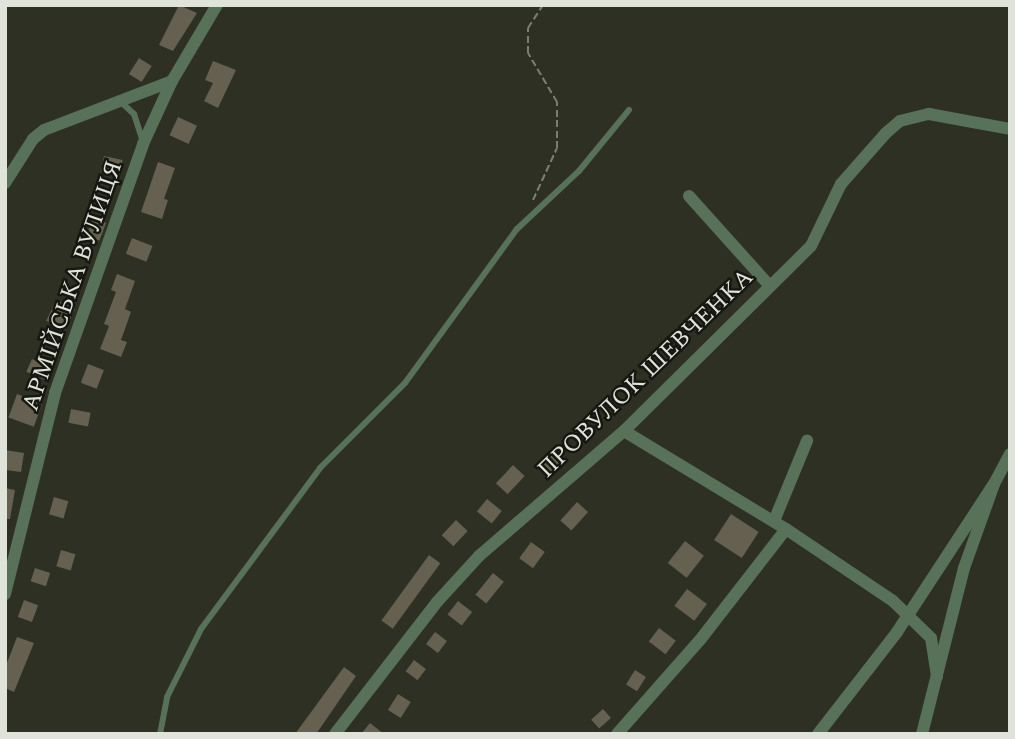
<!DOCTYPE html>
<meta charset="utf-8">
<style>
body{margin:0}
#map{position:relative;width:1015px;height:739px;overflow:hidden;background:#2d3022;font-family:Spectral,serif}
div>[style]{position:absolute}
.building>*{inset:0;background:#656050;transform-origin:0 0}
.path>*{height:2px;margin-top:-1px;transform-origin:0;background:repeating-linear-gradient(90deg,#7b7e73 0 7px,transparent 0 10.5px)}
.service>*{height:6px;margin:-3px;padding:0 3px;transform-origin:3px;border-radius:3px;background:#577259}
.minor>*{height:12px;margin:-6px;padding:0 6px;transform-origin:6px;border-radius:6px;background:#577259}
span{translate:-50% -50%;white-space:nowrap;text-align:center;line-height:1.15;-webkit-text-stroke:5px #161711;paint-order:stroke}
.street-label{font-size:24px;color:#e0e3da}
.frame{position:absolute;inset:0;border:7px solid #e0e3da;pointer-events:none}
</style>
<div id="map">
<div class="building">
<i style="clip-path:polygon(179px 5px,197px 13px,173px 51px,159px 45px)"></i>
<i style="left:139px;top:58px;width:15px;height:19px;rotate:32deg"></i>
<i style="clip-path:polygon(213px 61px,236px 70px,218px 108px,204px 101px,213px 83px,205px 80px)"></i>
<i style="left:178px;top:117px;width:21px;height:20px;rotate:25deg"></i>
<i style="left:104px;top:156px;width:19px;height:16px;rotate:12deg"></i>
<i style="clip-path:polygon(158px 162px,175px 168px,164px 199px,168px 200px,162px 219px,141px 212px)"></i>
<i style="left:93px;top:218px;width:14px;height:19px;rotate:21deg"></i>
<i style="left:132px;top:238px;width:22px;height:17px;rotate:21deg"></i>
<i style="clip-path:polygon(117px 274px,135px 281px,125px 309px,131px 312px,121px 340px,127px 342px,121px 357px,100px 349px,109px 326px,104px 324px,116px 292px,111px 290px)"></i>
<i style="left:56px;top:300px;width:21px;height:23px;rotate:25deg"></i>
<i style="left:32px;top:359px;width:20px;height:14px;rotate:24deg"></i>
<i style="left:88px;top:364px;width:17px;height:20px;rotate:21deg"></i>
<i style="left:17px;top:394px;width:27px;height:25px;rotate:20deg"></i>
<i style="left:71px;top:409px;width:20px;height:14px;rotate:11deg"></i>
<i style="clip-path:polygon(5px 450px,24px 453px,21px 472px,5px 470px)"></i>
<i style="left:550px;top:454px;width:14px;height:18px;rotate:45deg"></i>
<i style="left:513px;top:465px;width:16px;height:25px;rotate:43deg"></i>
<i style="clip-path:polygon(5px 488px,15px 490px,10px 519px,5px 519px)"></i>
<i style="left:54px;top:497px;width:15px;height:18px;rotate:16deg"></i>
<i style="left:487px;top:499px;width:19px;height:16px;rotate:39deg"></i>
<i style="left:577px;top:502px;width:15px;height:25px;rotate:42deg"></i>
<i style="left:731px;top:514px;width:33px;height:31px;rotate:33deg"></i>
<i style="left:456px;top:520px;width:16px;height:21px;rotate:43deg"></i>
<i style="left:685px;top:541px;width:24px;height:28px;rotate:38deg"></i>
<i style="left:531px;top:542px;width:17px;height:20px;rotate:36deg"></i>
<i style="left:61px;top:550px;width:15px;height:17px;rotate:16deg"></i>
<i style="left:429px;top:555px;width:14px;height:81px;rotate:36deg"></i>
<i style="left:35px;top:568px;width:16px;height:14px;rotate:18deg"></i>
<i style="left:493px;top:573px;width:14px;height:28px;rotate:39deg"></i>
<i style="left:687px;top:589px;width:25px;height:21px;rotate:37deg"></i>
<i style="left:24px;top:600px;width:15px;height:18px;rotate:20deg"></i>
<i style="left:458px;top:601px;width:18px;height:17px;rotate:38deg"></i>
<i style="left:659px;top:628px;width:21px;height:17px;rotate:37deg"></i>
<i style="left:435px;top:632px;width:15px;height:15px;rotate:37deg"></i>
<i style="clip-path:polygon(17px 637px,34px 643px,14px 692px,5px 688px,5px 668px)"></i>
<i style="left:414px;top:660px;width:15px;height:14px;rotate:37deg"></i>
<i style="clip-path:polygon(344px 667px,356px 676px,321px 727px,316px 734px,295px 734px)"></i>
<i style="left:635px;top:670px;width:13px;height:17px;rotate:32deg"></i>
<i style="left:398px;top:694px;width:15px;height:19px;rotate:32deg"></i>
<i style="left:603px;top:709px;width:12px;height:16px;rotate:48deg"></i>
<i style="clip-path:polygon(370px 723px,384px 734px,361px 734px)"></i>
</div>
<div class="path">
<i style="left:533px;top:200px;width:57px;rotate:-65.2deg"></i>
<i style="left:557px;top:148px;width:46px;rotate:-90deg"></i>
<i style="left:557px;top:102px;width:57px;rotate:-120.6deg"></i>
<i style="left:528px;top:53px;width:25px;rotate:-90deg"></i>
<i style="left:528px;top:28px;width:27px;rotate:-57deg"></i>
</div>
<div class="service">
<i style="left:121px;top:102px;width:18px;rotate:43deg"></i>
<i style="left:134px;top:114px;width:25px;rotate:72deg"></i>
<i style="left:160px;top:734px;width:38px;rotate:-79deg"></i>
<i style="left:167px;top:697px;width:76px;rotate:-63.4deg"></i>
<i style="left:201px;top:629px;width:200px;rotate:-53.5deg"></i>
<i style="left:320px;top:468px;width:120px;rotate:-45deg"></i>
<i style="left:405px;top:383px;width:190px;rotate:-54deg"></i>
<i style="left:517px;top:229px;width:85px;rotate:-43.1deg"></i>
<i style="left:579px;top:171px;width:79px;rotate:-50.7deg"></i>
</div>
<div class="minor">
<i style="left:5px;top:183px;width:52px;rotate:-57.5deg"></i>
<i style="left:33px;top:139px;width:14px;rotate:-39deg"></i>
<i style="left:44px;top:130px;width:137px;rotate:-20.9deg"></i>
<i style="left:689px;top:196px;width:118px;rotate:48.1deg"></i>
<i style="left:624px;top:431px;width:189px;rotate:31.2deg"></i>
<i style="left:786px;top:529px;width:129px;rotate:33.9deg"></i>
<i style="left:893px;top:601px;width:53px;rotate:44.2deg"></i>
<i style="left:931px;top:638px;width:39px;rotate:81deg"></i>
<i style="left:774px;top:521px;width:87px;rotate:-67.6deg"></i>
<i style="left:5px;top:594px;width:207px;rotate:-76deg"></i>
<i style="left:55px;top:393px;width:264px;rotate:-70.5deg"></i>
<i style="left:143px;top:144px;width:69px;rotate:-65.3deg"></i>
<i style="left:172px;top:81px;width:88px;rotate:-59.4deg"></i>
<i style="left:335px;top:734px;width:167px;rotate:-52.3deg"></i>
<i style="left:437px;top:602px;width:62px;rotate:-47.6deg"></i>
<i style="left:479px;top:556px;width:191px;rotate:-40.8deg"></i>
<i style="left:624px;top:431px;width:263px;rotate:-44.7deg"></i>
<i style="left:811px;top:246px;width:69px;rotate:-64.2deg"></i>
<i style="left:841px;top:184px;width:68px;rotate:-48.6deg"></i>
<i style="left:886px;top:133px;width:18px;rotate:-41deg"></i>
<i style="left:900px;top:121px;width:30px;rotate:-14deg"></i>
<i style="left:929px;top:114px;width:82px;rotate:10.5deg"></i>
<i style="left:617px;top:734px;width:125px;rotate:-48.6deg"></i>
<i style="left:700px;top:640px;width:140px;rotate:-52.2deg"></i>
<i style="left:818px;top:734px;width:129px;rotate:-52.2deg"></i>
<i style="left:897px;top:632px;width:177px;rotate:-56.8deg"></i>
<i style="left:922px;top:734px;width:171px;rotate:-75.8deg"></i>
<i style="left:964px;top:568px;width:89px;rotate:-70.3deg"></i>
<i style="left:994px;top:484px;width:34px;rotate:-62deg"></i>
</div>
<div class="street-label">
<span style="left:73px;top:286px;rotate:-71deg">АРМІЙСЬКА ВУЛИЦЯ</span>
<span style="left:646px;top:374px;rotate:-44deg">ПРОВУЛОК ШЕВЧЕНКА</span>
</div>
<div class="frame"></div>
</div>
